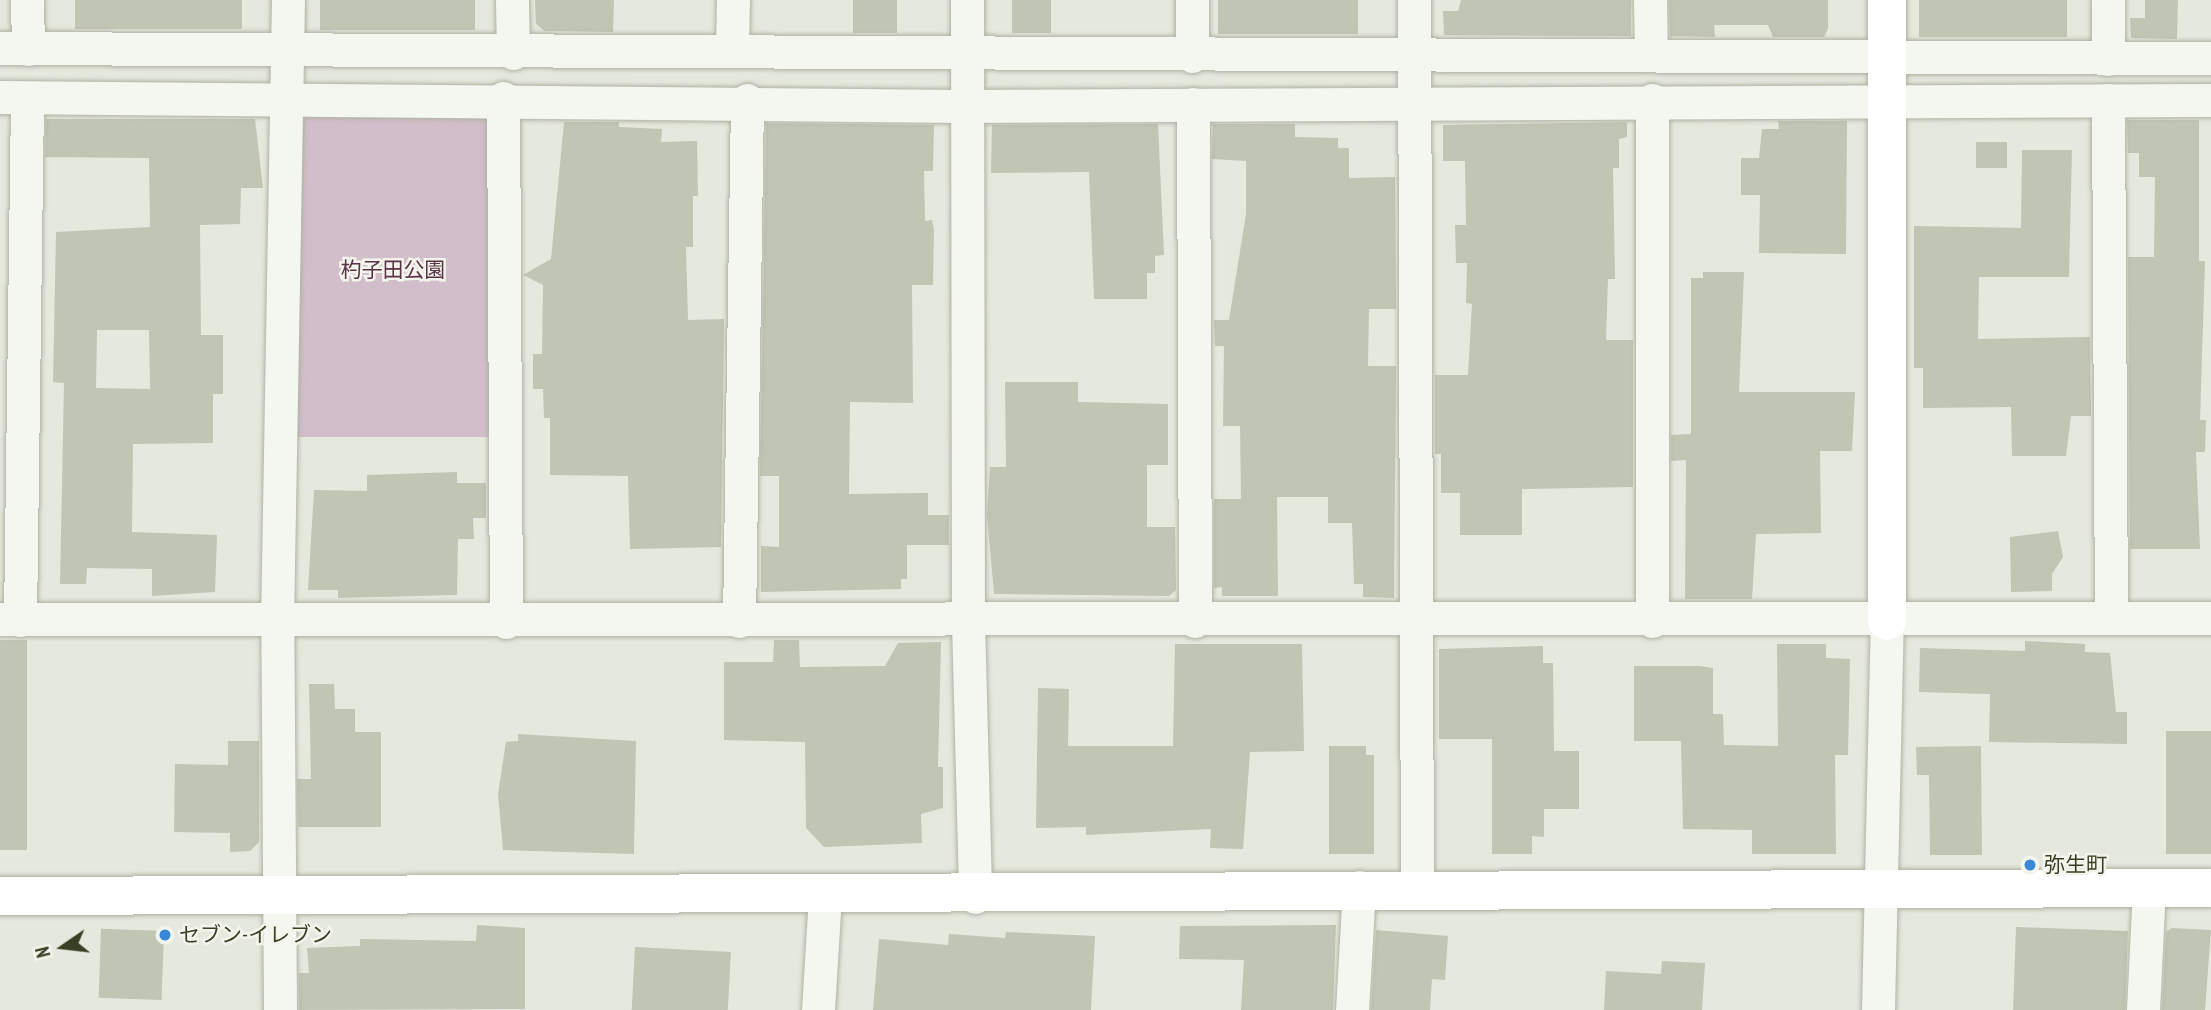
<!DOCTYPE html>
<meta charset="utf-8">
<style>
body{margin:0}
#map{position:relative;width:2211px;height:1010px;overflow:hidden;background:#e5e8dd;font-family:"PT Sans Narrow","Noto Sans JP",sans-serif}
div>[style]{position:absolute}
.green>*{inset:0;background:#d2bdca;transform-origin:0 0}
.building>*{inset:0;background:#c0c5b4;transform-origin:0 0}
.roads{filter:drop-shadow(0 0 2px #aeb2a2) drop-shadow(0 0 2px #aeb2a2)}
.street>*{height:33px;margin:-16.5px;padding:0 16.5px;transform-origin:16.5px;border-radius:16.5px;background:#f4f6f0}
.secondary>*{height:38px;margin:-19px;padding:0 19px;transform-origin:19px;border-radius:19px;background:#fff}
.dots>*{width:19px;height:19px;translate:-50% -50%;box-sizing:border-box;border:4px solid #f3f5ec;border-radius:50%}
span{translate:-50% -50%;white-space:nowrap;text-align:center;line-height:1.15;-webkit-text-stroke:5px #f3f5ec;paint-order:stroke}
.park-label{font-size:21px;color:#5c3248}
.poi-label{font-size:21px;color:#383f25}
.left{translate:0 -50%;text-align:left}
.north{position:absolute;left:28px;top:912px;width:70px;height:70px;-webkit-text-stroke:5px #f3f5ec;paint-order:stroke;rotate:256deg;font-size:19px;font-weight:700;line-height:28px;text-align:center;color:#383f25}
.north::after{content:'';display:block;margin:auto;width:24px;height:32px;background:#383f25;clip-path:polygon(50% 0,100% 100%,50% 72%,0 100%)}
</style>
<div id="map">
<div class="green">
<i style="left:497px;top:100px;width:337px;height:207px;rotate:90deg"></i>
</div>
<div class="building">
<i style="left:75px;top:0;width:167px;height:29px"></i>
<i style="left:320px;top:0;width:155px;height:30px"></i>
<i style="clip-path:polygon(535px 0,614px 0,613px 32px,545px 31px,536px 24px)"></i>
<i style="left:853px;top:0;width:44px;height:33px"></i>
<i style="left:1012px;top:0;width:39px;height:33px"></i>
<i style="left:1218px;top:0;width:140px;height:34px"></i>
<i style="clip-path:polygon(1461px 0,1631px 0,1631px 36px,1444px 35px,1443px 11px,1458px 11px)"></i>
<i style="clip-path:polygon(1669px 0,1828px 0,1828px 29px,1824px 37px,1773px 37px,1768px 25px,1714px 25px,1715px 37px,1670px 36px)"></i>
<i style="left:1919px;top:0;width:148px;height:37px"></i>
<i style="clip-path:polygon(2145px 0,2178px 0,2177px 39px,2131px 38px,2130px 18px,2145px 18px)"></i>
<i style="clip-path:polygon(evenodd,46px 119px,255px 119px,263px 188px,241px 188px,240px 224px,200px 225px,201px 335px,223px 335px,223px 394px,213px 394px,213px 443px,133px 444px,132px 532px,217px 535px,215px 592px,152px 596px,152px 569px,87px 568px,86px 584px,60px 584px,64px 383px,53px 382px,56px 232px,150px 227px,149px 158px,45px 157px,46px 119px,97px 330px,149px 330px,150px 389px,96px 388px,97px 330px)"></i>
<i style="clip-path:polygon(2127px 120px,2199px 120px,2199px 261px,2205px 261px,2200px 420px,2206px 420px,2205px 452px,2196px 452px,2200px 549px,2130px 549px,2128px 257px,2154px 257px,2155px 177px,2139px 177px,2139px 153px,2128px 153px)"></i>
<i style="clip-path:polygon(1778px 121px,1847px 121px,1846px 254px,1759px 253px,1760px 195px,1741px 195px,1741px 158px,1759px 158px,1762px 129px,1779px 129px)"></i>
<i style="clip-path:polygon(564px 122px,619px 122px,619px 127px,662px 129px,661px 142px,697px 141px,698px 196px,693px 196px,693px 247px,686px 247px,688px 320px,724px 319px,721px 547px,630px 549px,628px 476px,550px 475px,550px 418px,544px 418px,543px 389px,533px 389px,533px 354px,542px 354px,543px 285px,523px 275px,551px 259px)"></i>
<i style="clip-path:polygon(1627px 122px,1627px 137px,1619px 139px,1619px 168px,1613px 168px,1615px 279px,1608px 279px,1606px 340px,1633px 340px,1633px 487px,1522px 489px,1522px 535px,1460px 535px,1460px 493px,1441px 493px,1441px 454px,1435px 454px,1435px 375px,1468px 375px,1472px 304px,1466px 303px,1467px 263px,1456px 263px,1455px 225px,1466px 225px,1465px 161px,1443px 161px,1443px 125px)"></i>
<i style="clip-path:polygon(766px 123px,934px 125px,933px 171px,924px 171px,925px 221px,932px 220px,934px 231px,933px 285px,912px 285px,913px 403px,850px 402px,849px 494px,928px 493px,928px 515px,949px 515px,949px 545px,907px 545px,907px 579px,901px 579px,901px 589px,761px 592px,761px 546px,779px 547px,779px 476px,760px 476px)"></i>
<i style="clip-path:polygon(1158px 124px,1164px 255px,1155px 256px,1155px 273px,1147px 273px,1147px 299px,1094px 299px,1089px 172px,991px 173px,992px 125px)"></i>
<i style="clip-path:polygon(1213px 124px,1295px 124px,1295px 137px,1338px 138px,1338px 148px,1349px 148px,1349px 178px,1395px 177px,1396px 309px,1369px 309px,1368px 366px,1396px 366px,1394px 598px,1363px 597px,1363px 584px,1354px 584px,1352px 523px,1328px 523px,1328px 497px,1277px 497px,1278px 596px,1222px 596px,1222px 587px,1214px 588px,1214px 499px,1241px 499px,1240px 426px,1223px 426px,1224px 346px,1215px 346px,1214px 320px,1229px 320px,1246px 214px,1246px 161px,1212px 159px)"></i>
<i style="left:1976px;top:142px;width:31px;height:26px"></i>
<i style="clip-path:polygon(2022px 150px,2072px 150px,2069px 277px,1979px 277px,1978px 339px,2090px 337px,2091px 416px,2071px 416px,2066px 456px,2012px 456px,2011px 407px,1923px 408px,1923px 368px,1914px 368px,1914px 226px,2021px 228px)"></i>
<i style="clip-path:polygon(1703px 272px,1744px 272px,1739px 392px,1855px 392px,1852px 451px,1820px 451px,1821px 533px,1756px 534px,1752px 599px,1685px 599px,1686px 460px,1671px 461px,1671px 435px,1691px 434px,1691px 278px,1703px 278px)"></i>
<i style="clip-path:polygon(1005px 382px,1078px 382px,1078px 402px,1168px 404px,1168px 465px,1147px 465px,1147px 527px,1175px 527px,1176px 590px,1169px 596px,994px 594px,987px 514px,990px 467px,1006px 467px)"></i>
<i style="clip-path:polygon(457px 472px,457px 483px,486px 483px,486px 518px,473px 518px,474px 539px,458px 539px,457px 595px,338px 598px,338px 590px,308px 590px,314px 490px,367px 491px,367px 475px)"></i>
<i style="clip-path:polygon(2058px 531px,2063px 557px,2052px 574px,2052px 591px,2011px 592px,2010px 537px)"></i>
<i style="left:0;top:640px;width:27px;height:210px"></i>
<i style="clip-path:polygon(774px 640px,799px 640px,800px 667px,885px 666px,898px 643px,941px 642px,938px 767px,943px 767px,943px 808px,921px 814px,922px 843px,824px 847px,806px 828px,805px 742px,724px 740px,724px 662px,773px 662px)"></i>
<i style="clip-path:polygon(2025px 641px,2085px 644px,2085px 652px,2110px 653px,2116px 712px,2127px 712px,2127px 744px,1989px 742px,1990px 694px,1919px 692px,1920px 648px,2025px 651px)"></i>
<i style="clip-path:polygon(1175px 644px,1302px 644px,1304px 751px,1250px 752px,1243px 849px,1210px 848px,1211px 829px,1086px 835px,1086px 827px,1036px 828px,1038px 688px,1069px 689px,1068px 746px,1173px 746px)"></i>
<i style="clip-path:polygon(1777px 644px,1826px 644px,1826px 658px,1850px 659px,1848px 755px,1835px 755px,1836px 854px,1752px 854px,1752px 830px,1683px 829px,1681px 741px,1634px 741px,1634px 666px,1699px 666px,1713px 668px,1713px 714px,1723px 714px,1724px 745px,1778px 746px)"></i>
<i style="clip-path:polygon(1543px 646px,1543px 663px,1553px 663px,1554px 751px,1579px 751px,1579px 809px,1544px 809px,1544px 837px,1532px 836px,1532px 854px,1492px 854px,1492px 739px,1439px 739px,1439px 649px)"></i>
<i style="clip-path:polygon(309px 684px,334px 684px,335px 709px,355px 709px,355px 732px,381px 732px,381px 827px,298px 827px,297px 779px,311px 779px)"></i>
<i style="left:2166px;top:731px;width:45px;height:123px"></i>
<i style="clip-path:polygon(518px 734px,636px 741px,634px 854px,503px 850px,498px 794px,506px 742px,518px 741px)"></i>
<i style="clip-path:polygon(228px 741px,259px 741px,259px 842px,250px 851px,230px 852px,230px 833px,174px 832px,175px 764px,228px 765px)"></i>
<i style="clip-path:polygon(1329px 746px,1366px 746px,1366px 755px,1374px 755px,1374px 854px,1329px 854px)"></i>
<i style="clip-path:polygon(1981px 746px,1982px 855px,1930px 855px,1929px 775px,1917px 775px,1916px 747px)"></i>
<i style="clip-path:polygon(477px 925px,525px 928px,525px 1009px,299px 1010px,299px 973px,309px 973px,307px 948px,360px 946px,360px 939px,476px 941px)"></i>
<i style="clip-path:polygon(1180px 926px,1336px 925px,1333px 1010px,1241px 1010px,1244px 960px,1179px 959px)"></i>
<i style="left:2016px;top:927px;width:112px;height:83px;rotate:2deg"></i>
<i style="clip-path:polygon(2172px 928px,2211px 930px,2205px 1010px,2162px 1010px,2166px 932px)"></i>
<i style="clip-path:polygon(1376px 930px,1448px 936px,1445px 980px,1432px 979px,1430px 1010px,1371px 1010px)"></i>
<i style="left:164px;top:931px;width:69px;height:63px;rotate:92deg"></i>
<i style="clip-path:polygon(1006px 932px,1095px 936px,1091px 1010px,873px 1010px,879px 939px,948px 945px,949px 934px,1005px 938px)"></i>
<i style="left:635px;top:947px;width:96px;height:63px;rotate:3deg"></i>
<i style="clip-path:polygon(1662px 961px,1705px 963px,1702px 1010px,1604px 1010px,1606px 971px,1661px 974px)"></i>
</div>
<div class="roads">
<div class="street">
<i style="left:27px;top:0;width:49px;rotate:88.8deg"></i>
<i style="left:512px;top:0;width:53px;rotate:88.9deg"></i>
<i style="left:967px;top:0;width:621px;rotate:89.91deg"></i>
<i style="left:968px;top:621px;width:276px;rotate:88.5deg"></i>
<i style="left:1192px;top:0;width:56px;rotate:90deg"></i>
<i style="left:1414px;top:0;width:887px;rotate:89.81deg"></i>
<i style="left:1650px;top:0;width:55px;rotate:89deg"></i>
<i style="left:2108px;top:0;width:59px;rotate:90deg"></i>
<i style="left:732px;top:47px;width:47px;rotate:-88.8deg"></i>
<i style="left:0;top:48px;width:2211px;rotate:0.26deg"></i>
<i style="left:0;top:97px;width:964px;rotate:0.53deg"></i>
<i style="left:964px;top:106px;width:1247px;rotate:-0.28deg"></i>
<i style="left:503px;top:98px;width:524px;rotate:89.67deg"></i>
<i style="left:1652px;top:100px;width:521px;rotate:90deg"></i>
<i style="left:2108px;top:100px;width:518px;rotate:89.67deg"></i>
<i style="left:1193px;top:104px;width:517px;rotate:89.78deg"></i>
<i style="left:0;top:619px;width:2211px;rotate:-0.03deg"></i>
<i style="left:20px;top:620px;width:522px;rotate:-89.23deg"></i>
<i style="left:739px;top:621px;width:521px;rotate:-89.12deg"></i>
<i style="left:280px;top:1010px;width:387px;rotate:-90.4deg"></i>
<i style="left:277px;top:623px;width:623px;rotate:-88.99deg"></i>
<i style="left:818px;top:1010px;width:116px;rotate:-86.5deg"></i>
<i style="left:1352px;top:1010px;width:123px;rotate:-86.7deg"></i>
<i style="left:1878px;top:1010px;width:389px;rotate:-88.7deg"></i>
<i style="left:2143px;top:1010px;width:122px;rotate:-87.2deg"></i>
</div>
<div class="secondary">
<i style="left:1887px;top:0;width:621px;rotate:90deg"></i>
<i style="left:0;top:896px;width:2211px;rotate:-0.21deg"></i>
</div>
</div>
<div class="dots">
<i style="left:2030px;top:865px;background:#3987d6"></i>
<i style="left:165px;top:935px;background:#3987d6"></i>
</div>
<div class="park-label">
<span style="left:393px;top:270px">杓子田公園</span>
</div>
<div class="poi-label">
<span class="left" style="left:2044px;top:865px">弥生町</span>
<span class="left" style="left:179px;top:935px">セブン-イレブン</span>
</div>
<div class="north">N</div>
</div>
